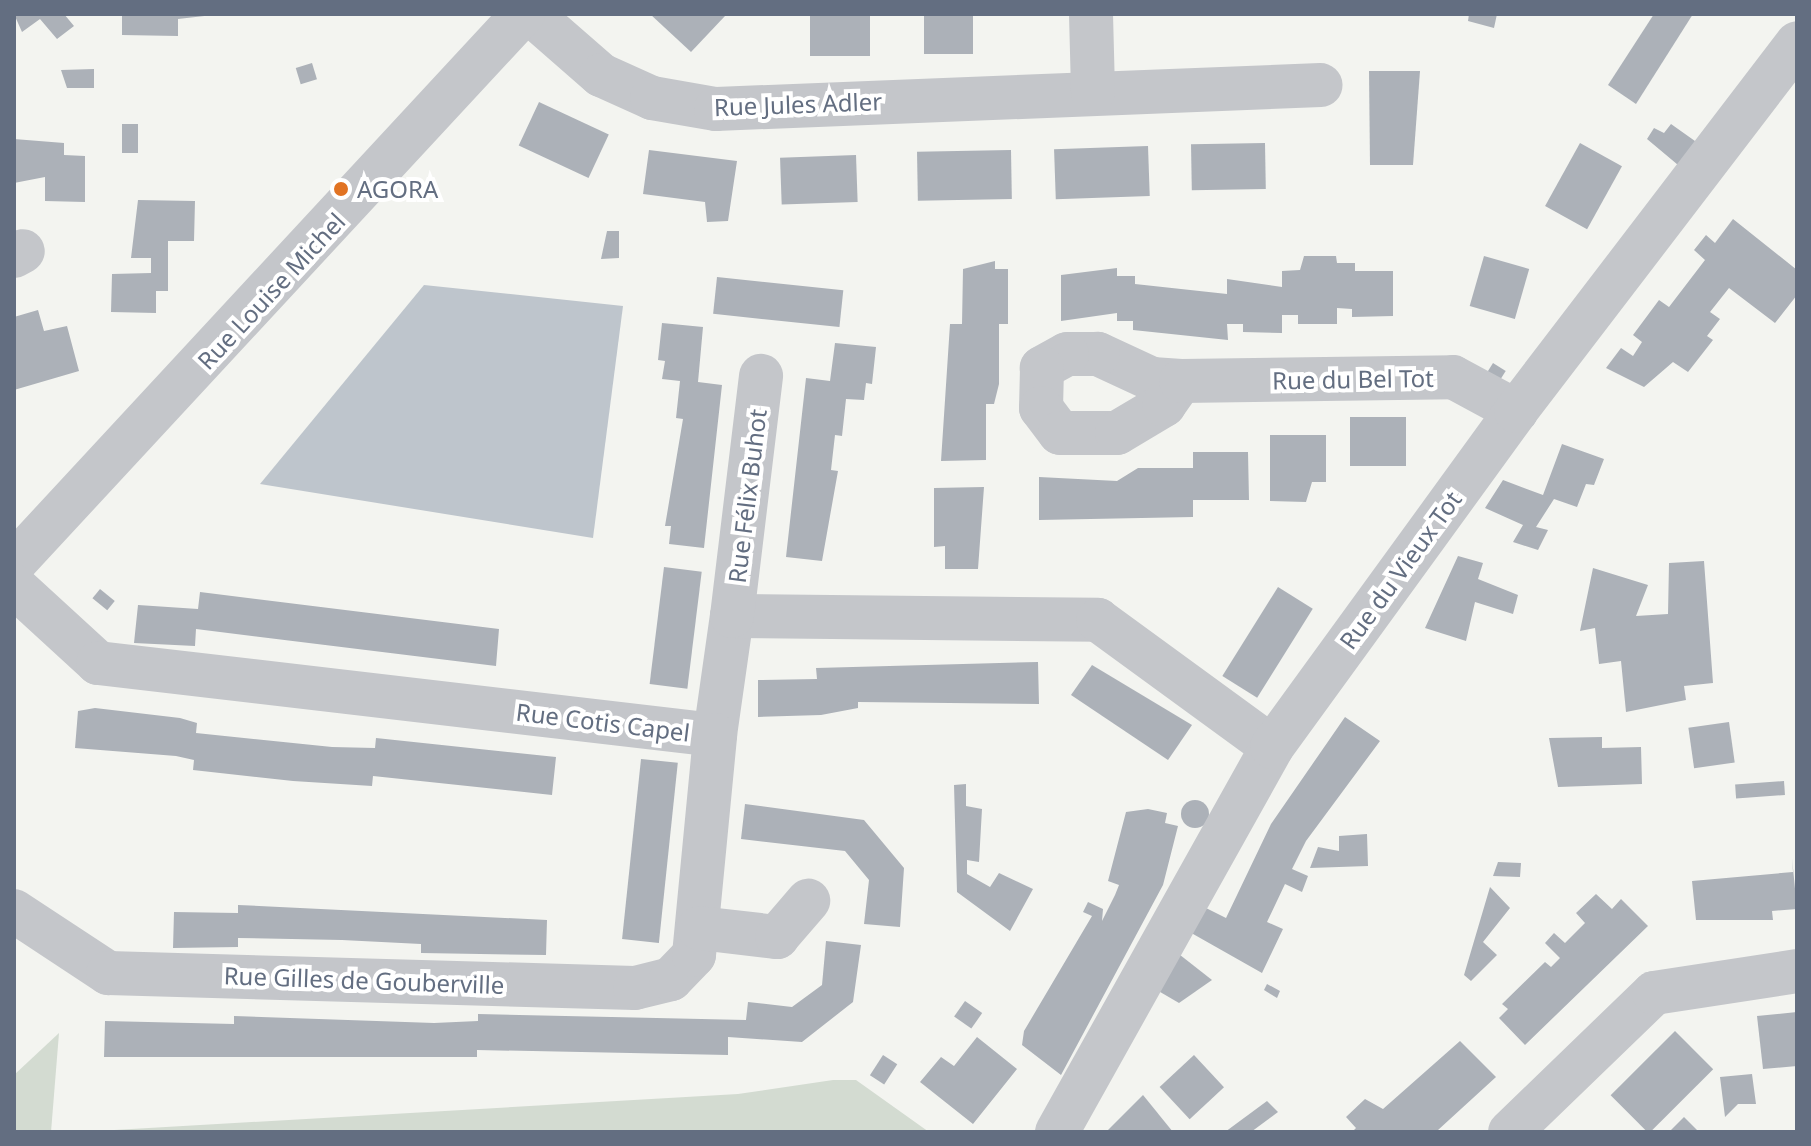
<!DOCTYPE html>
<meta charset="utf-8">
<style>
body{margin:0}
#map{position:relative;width:1811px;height:1146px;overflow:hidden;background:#f3f4f0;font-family:"Noto Sans",sans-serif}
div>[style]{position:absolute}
.green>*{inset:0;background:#d3dbd1}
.water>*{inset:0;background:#bec5cc}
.building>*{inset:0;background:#acb1b8;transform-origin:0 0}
.round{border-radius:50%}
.minor>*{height:44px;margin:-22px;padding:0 22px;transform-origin:22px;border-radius:22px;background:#c4c6ca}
.dots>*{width:22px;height:22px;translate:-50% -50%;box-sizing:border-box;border:4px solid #fff;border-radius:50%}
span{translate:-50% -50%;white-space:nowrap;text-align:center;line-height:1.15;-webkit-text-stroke:8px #fff;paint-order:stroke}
.street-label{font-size:24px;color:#636e81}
.poi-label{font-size:24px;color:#636e81}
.left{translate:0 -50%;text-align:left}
.frame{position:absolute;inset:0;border:16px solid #636e81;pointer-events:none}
</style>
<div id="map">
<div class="green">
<i style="clip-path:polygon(59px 1033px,51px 1132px,14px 1132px,14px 1075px)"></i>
<i style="clip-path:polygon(833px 1080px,856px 1080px,929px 1132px,80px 1132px,738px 1094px)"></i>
</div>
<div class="water">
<i style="clip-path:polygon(424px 285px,623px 306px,593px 538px,260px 484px)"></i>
</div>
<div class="building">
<i style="clip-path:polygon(14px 14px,64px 14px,74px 26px,57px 39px,40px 19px,22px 32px)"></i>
<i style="clip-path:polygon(122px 14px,222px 14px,178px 19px,178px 36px,122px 35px)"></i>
<i style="clip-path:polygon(650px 14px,723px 14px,725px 16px,691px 52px)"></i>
<i style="left:810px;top:14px;width:60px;height:42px"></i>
<i style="left:924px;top:14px;width:49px;height:40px"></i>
<i style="clip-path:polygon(1469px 14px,1497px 14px,1494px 28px,1468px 21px)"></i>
<i style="clip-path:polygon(1654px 14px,1693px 14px,1636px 104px,1608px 85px)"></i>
<i style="left:312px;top:63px;width:17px;height:17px;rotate:73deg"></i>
<i style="clip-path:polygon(94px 69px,94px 88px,67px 88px,61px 70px)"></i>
<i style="clip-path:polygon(1369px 71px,1420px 71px,1413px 165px,1370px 165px)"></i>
<i style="left:539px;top:102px;width:77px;height:48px;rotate:25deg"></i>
<i style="left:122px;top:124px;width:16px;height:29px"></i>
<i style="clip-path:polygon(1671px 124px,1702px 146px,1684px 170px,1647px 139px,1654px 128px,1664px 133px)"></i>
<i style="clip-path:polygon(14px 139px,64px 143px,64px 155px,85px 156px,85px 202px,45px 201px,45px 177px,14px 183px)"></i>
<i style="left:1265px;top:143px;width:46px;height:74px;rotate:89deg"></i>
<i style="left:1580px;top:143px;width:48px;height:72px;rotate:29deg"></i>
<i style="left:1148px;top:146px;width:50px;height:94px;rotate:88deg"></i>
<i style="clip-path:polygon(649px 150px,737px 161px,728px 221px,707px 222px,705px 202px,643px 194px)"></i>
<i style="left:1011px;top:150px;width:49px;height:94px;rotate:89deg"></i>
<i style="left:856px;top:155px;width:47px;height:76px;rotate:88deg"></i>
<i style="clip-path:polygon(138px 200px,195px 201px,194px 241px,168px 241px,168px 291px,156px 291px,156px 313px,111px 312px,112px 274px,151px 273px,151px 258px,131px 258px)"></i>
<i style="clip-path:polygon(1733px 219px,1797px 270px,1797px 295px,1775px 323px,1729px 288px,1710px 312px,1720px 319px,1707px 336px,1713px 340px,1688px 372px,1673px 362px,1644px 387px,1606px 368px,1621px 348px,1633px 356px,1642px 342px,1633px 335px,1659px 300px,1669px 307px,1705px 260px,1694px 250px,1706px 235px,1715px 243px)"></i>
<i style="clip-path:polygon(607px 231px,619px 231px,619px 258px,601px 259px)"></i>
<i style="clip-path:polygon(1304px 256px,1336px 256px,1337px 263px,1355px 263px,1355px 271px,1393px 271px,1393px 316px,1352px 317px,1352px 309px,1337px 308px,1337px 324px,1298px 324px,1298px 315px,1282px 315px,1282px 333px,1243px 332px,1243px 324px,1227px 324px,1228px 340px,1133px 330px,1133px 321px,1117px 321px,1117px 313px,1061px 321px,1061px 275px,1117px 268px,1117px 276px,1135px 276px,1135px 284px,1227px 294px,1227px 279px,1282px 287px,1282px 271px,1300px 270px)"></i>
<i style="left:1484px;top:256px;width:47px;height:52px;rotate:16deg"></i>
<i style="clip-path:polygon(995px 261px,995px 269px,1008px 269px,1008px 324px,999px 324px,999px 384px,994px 404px,986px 404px,986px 460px,941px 461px,950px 324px,962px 324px,963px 269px)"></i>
<i style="left:717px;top:277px;width:127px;height:37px;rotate:6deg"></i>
<i style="clip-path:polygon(38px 310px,44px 331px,67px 326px,79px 371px,14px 390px,14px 317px)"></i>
<i style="clip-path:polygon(662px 323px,703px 327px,698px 382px,722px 385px,704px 548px,669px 544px,671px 526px,665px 526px,683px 419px,676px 418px,680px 381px,662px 379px,665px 361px,658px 360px)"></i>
<i style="clip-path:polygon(835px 343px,876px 347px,872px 384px,866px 383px,864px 400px,846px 399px,842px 436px,835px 435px,831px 470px,838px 471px,822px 561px,786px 557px,806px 378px,830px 381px)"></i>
<i style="left:1493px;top:363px;width:15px;height:13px;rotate:32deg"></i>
<i style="left:1350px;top:417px;width:56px;height:49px"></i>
<i style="clip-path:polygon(1270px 435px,1326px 435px,1326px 482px,1312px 482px,1306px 502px,1270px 501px)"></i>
<i style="clip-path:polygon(1562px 444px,1604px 459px,1594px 485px,1586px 484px,1577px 507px,1554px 499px,1536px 527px,1548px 530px,1538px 550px,1513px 542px,1523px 525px,1485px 508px,1503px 480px,1543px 495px)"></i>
<i style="clip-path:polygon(1193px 452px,1248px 452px,1249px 500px,1193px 500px,1193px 517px,1039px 520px,1039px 477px,1117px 481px,1138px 468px,1193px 468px)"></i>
<i style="clip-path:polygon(984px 487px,978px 569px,945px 569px,945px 546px,934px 547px,934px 488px)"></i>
<i style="clip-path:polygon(1458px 556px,1483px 563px,1478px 579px,1518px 595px,1513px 614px,1475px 602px,1466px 641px,1425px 628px)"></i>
<i style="clip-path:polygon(1704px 561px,1713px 683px,1684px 686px,1686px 700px,1626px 712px,1621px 661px,1599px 664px,1595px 628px,1580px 631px,1593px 568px,1648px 585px,1636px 616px,1668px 614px,1669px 563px)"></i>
<i style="left:664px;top:567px;width:38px;height:118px;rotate:7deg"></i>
<i style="left:1278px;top:587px;width:41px;height:105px;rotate:32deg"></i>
<i style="left:100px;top:589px;width:19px;height:12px;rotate:39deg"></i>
<i style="clip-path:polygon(200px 592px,499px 629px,496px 666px,196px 629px,195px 646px,134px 643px,138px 605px,198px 609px)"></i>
<i style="clip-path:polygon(1038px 662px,1039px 704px,858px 702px,858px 708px,821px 715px,758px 717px,758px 680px,817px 679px,816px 668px)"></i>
<i style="clip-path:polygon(1092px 665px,1192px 725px,1168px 760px,1071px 695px)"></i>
<i style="clip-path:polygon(95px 708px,180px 718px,197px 723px,196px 733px,332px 747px,375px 748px,376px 738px,556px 757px,552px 795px,373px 776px,372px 786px,293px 781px,193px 770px,194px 760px,176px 756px,75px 748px,78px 711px)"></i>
<i style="clip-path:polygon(1345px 717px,1380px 741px,1306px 841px,1292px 869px,1308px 876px,1302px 892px,1285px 884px,1267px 922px,1283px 929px,1262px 973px,1186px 930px,1200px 905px,1226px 918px,1271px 824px)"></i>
<i style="left:1729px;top:722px;width:41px;height:41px;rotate:82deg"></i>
<i style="clip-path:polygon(1602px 737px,1602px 748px,1641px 747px,1642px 784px,1558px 787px,1549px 738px)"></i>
<i style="left:641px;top:759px;width:37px;height:181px;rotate:6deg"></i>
<i style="left:1784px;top:781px;width:14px;height:49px;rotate:86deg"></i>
<i style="clip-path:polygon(966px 784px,966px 806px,982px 809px,979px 862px,967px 860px,967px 874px,990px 887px,999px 873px,1033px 889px,1010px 931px,957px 892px,954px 785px)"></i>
<i class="round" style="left:1181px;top:800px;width:28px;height:28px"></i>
<i style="clip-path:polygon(745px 804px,864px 820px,904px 868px,900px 927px,864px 924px,869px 880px,845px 851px,741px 839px)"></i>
<i style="clip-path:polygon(1148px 809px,1167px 813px,1165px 823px,1178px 826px,1163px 885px,1061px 1075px,1022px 1045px,1024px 1031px,1092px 916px,1083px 912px,1088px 902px,1103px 909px,1102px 921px,1115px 895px,1119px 885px,1108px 881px,1126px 812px)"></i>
<i style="clip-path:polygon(1367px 834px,1368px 866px,1310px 868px,1318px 847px,1339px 851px,1339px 836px)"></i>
<i style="clip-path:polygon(1792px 858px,1797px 909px,1772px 911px,1773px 920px,1696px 920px,1692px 881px,1793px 872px)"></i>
<i style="clip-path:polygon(1498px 862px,1521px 863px,1520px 877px,1493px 876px)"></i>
<i style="clip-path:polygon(1490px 887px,1510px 908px,1483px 942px,1497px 955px,1471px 981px,1464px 975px)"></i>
<i style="clip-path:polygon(1596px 894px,1612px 909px,1621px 899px,1648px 926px,1525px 1045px,1499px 1018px,1508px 1009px,1502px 1004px,1545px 962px,1551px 967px,1560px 958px,1545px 943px,1554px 933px,1565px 943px,1585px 923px,1576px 913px)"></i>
<i style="clip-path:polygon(238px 905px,547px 920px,546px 955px,421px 953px,421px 944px,342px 940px,238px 938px,238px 947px,173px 948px,174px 912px,238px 913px)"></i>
<i style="clip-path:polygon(826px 941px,861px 945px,853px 1002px,802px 1042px,728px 1037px,728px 1055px,477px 1050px,477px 1057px,104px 1057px,105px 1021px,234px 1024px,234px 1016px,434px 1023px,478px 1021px,478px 1014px,746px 1020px,748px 1002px,792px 1007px,822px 985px)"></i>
<i style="clip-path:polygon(1175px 951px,1212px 980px,1179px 1003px,1155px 989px)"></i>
<i style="clip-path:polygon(1267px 984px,1280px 991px,1277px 998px,1264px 990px)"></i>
<i style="left:965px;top:1001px;width:21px;height:19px;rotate:35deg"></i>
<i style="clip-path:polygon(1797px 1012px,1797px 1066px,1763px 1069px,1757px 1016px)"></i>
<i style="left:1675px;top:1031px;width:54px;height:91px;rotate:45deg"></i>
<i style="clip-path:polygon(977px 1037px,1017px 1069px,973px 1124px,920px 1082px,941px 1057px,954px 1066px)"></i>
<i style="clip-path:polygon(1460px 1041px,1496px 1077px,1438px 1130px,1352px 1132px,1356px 1128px,1346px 1117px,1365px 1099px,1383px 1109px)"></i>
<i style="left:883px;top:1055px;width:17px;height:24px;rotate:33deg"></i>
<i style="left:1194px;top:1055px;width:44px;height:47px;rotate:47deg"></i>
<i style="clip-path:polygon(1752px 1074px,1756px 1104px,1738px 1104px,1725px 1117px,1720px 1077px)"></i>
<i style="clip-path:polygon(1143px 1095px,1173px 1132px,1106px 1132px)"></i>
<i style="clip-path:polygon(1267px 1101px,1278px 1112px,1251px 1132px,1225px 1132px)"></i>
<i style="clip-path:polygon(1684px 1117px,1697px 1130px,1669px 1132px)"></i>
</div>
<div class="minor">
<i style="left:531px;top:14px;width:93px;rotate:41.1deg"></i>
<i style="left:601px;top:75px;width:56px;rotate:24.3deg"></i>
<i style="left:652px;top:98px;width:65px;rotate:9.8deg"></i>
<i style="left:716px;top:109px;width:605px;rotate:-2.27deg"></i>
<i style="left:1091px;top:14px;width:78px;rotate:88.5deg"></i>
<i style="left:14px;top:256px;width:10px;rotate:-29deg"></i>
<i style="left:1181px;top:381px;width:29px;rotate:-176deg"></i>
<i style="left:1152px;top:379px;width:60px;rotate:-155.2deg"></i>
<i style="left:1098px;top:354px;width:31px;rotate:180deg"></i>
<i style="left:1067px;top:354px;width:29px;rotate:151deg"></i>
<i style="left:1042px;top:368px;width:40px;rotate:91.4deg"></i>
<i style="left:1041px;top:408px;width:31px;rotate:53deg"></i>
<i style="left:1060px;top:433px;width:57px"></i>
<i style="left:1117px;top:433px;width:55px;rotate:-30.8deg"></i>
<i style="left:1164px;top:405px;width:29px;rotate:-55deg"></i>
<i style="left:1181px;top:381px;width:272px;rotate:-0.8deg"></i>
<i style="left:1453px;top:377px;width:72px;rotate:28.4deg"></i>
<i style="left:14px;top:563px;width:749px;rotate:-47.17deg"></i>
<i style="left:14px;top:586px;width:114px;rotate:42.5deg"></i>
<i style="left:98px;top:663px;width:621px;rotate:6.66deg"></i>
<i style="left:715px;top:735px;width:120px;rotate:-81.9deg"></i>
<i style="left:732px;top:616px;width:366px;rotate:0.6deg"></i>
<i style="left:1098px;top:620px;width:215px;rotate:36.1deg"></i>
<i style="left:732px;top:616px;width:242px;rotate:-83.1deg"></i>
<i style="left:14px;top:911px;width:113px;rotate:33.4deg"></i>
<i style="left:108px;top:973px;width:527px;rotate:1.63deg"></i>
<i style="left:635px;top:988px;width:37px;rotate:-14deg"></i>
<i style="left:671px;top:979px;width:33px;rotate:-46deg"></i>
<i style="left:694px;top:955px;width:221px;rotate:-84.5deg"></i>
<i style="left:699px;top:928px;width:79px;rotate:6.6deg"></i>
<i style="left:777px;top:937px;width:48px;rotate:-49.3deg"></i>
<i style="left:1057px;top:1132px;width:441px;rotate:-60.8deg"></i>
<i style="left:1272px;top:747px;width:415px;rotate:-54deg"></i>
<i style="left:1516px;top:411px;width:463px;rotate:-52.6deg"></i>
<i style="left:1510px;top:1132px;width:200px;rotate:-44deg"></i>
<i style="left:1654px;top:993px;width:145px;rotate:-8.7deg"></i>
</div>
<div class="dots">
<i style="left:341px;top:189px;background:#e17323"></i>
</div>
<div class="street-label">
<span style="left:798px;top:104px;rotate:-2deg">Rue Jules Adler</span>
<span style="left:271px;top:291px;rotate:-47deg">Rue Louise Michel</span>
<span style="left:1353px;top:379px;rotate:-1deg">Rue du Bel Tot</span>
<span style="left:747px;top:496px;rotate:-83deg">Rue Félix Buhot</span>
<span style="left:1400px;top:570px;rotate:-54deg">Rue du Vieux Tot</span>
<span style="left:603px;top:722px;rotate:7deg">Rue Cotis Capel</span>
<span style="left:364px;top:980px;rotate:2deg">Rue Gilles de Gouberville</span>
</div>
<div class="poi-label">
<span class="left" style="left:357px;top:189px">AGORA</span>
</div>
<div class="frame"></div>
</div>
